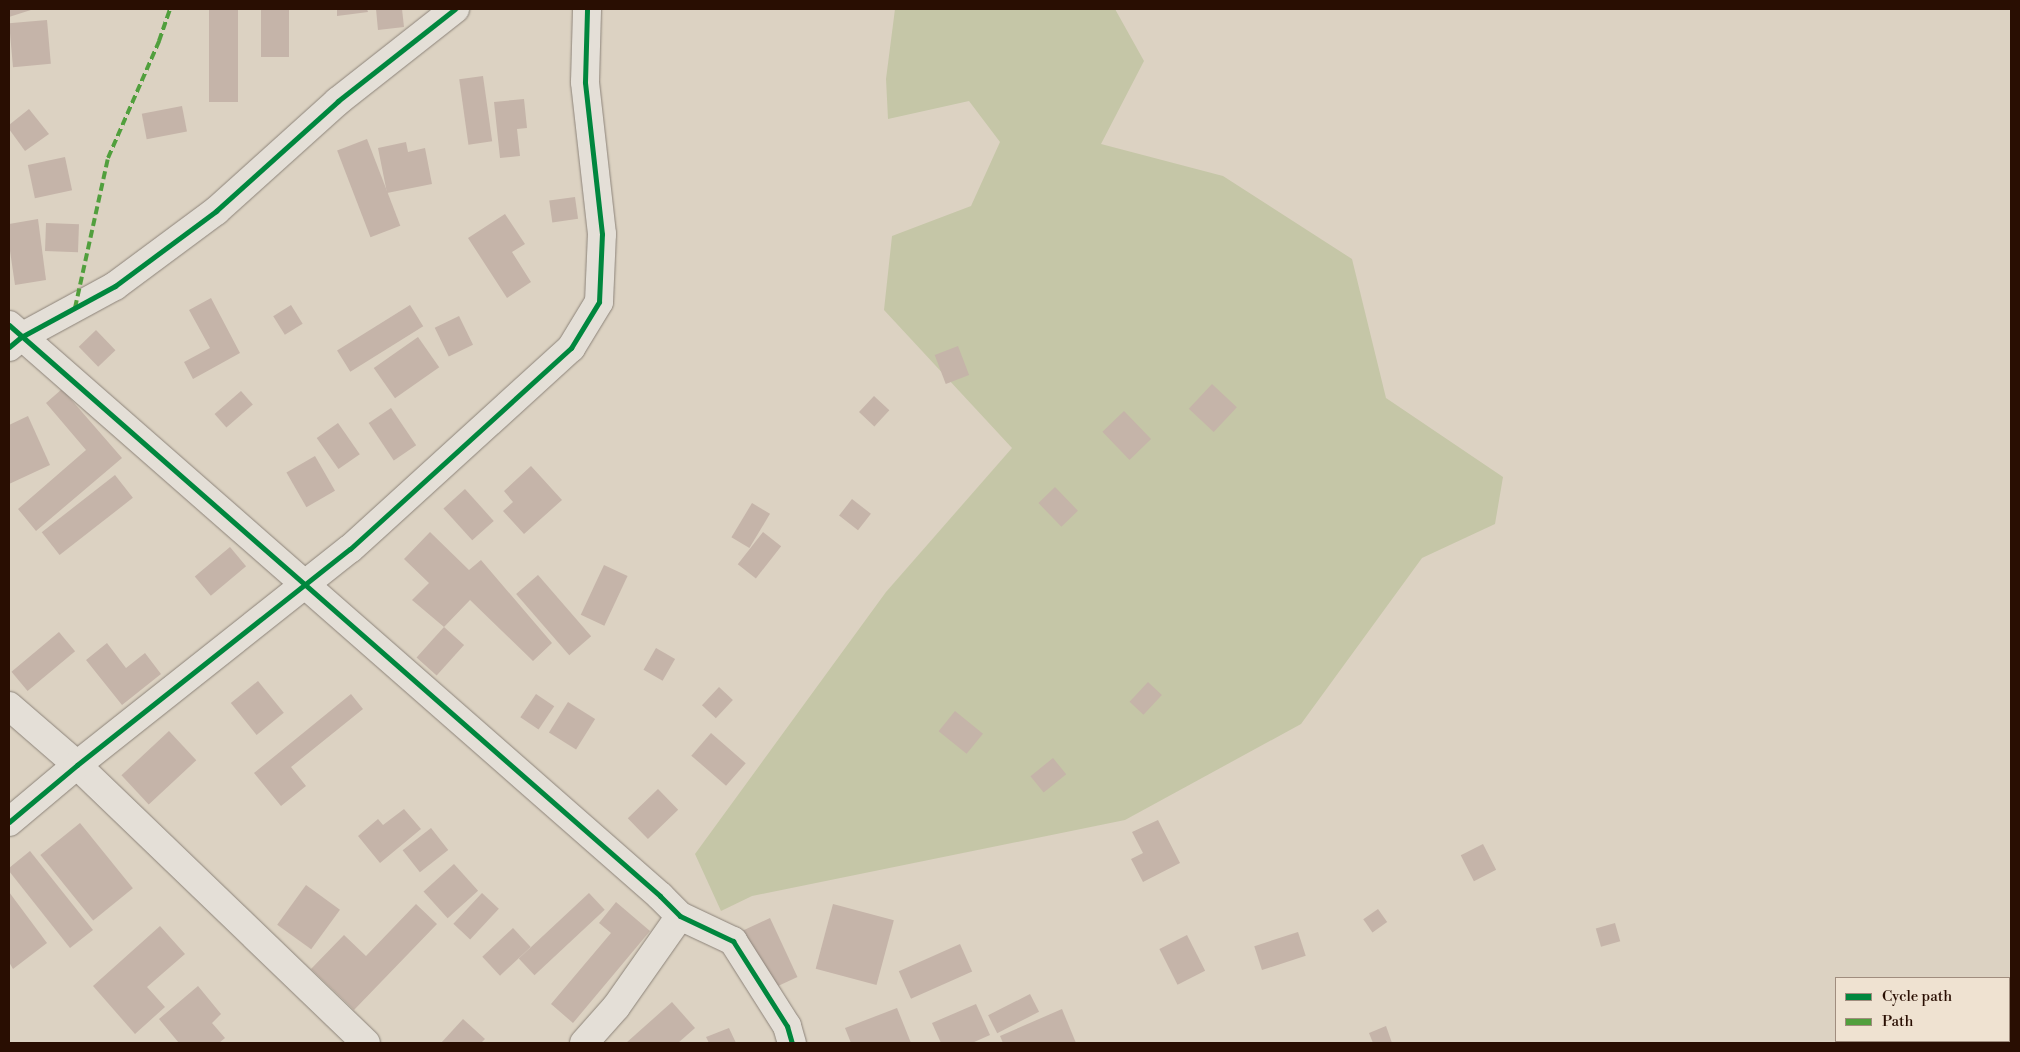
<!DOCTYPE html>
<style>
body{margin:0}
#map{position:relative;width:2020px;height:1052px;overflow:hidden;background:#dcd2c2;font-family:"Libre Bodoni",serif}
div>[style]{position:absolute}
.green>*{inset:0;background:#c5c6a7}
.building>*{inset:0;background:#c5b4a9;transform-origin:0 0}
.roads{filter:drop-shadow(0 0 1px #8c8379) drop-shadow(0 0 1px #8c8379)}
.minor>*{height:28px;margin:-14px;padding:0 14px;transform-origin:14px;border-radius:14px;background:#e4dfd7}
.quiet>*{height:4px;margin-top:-2px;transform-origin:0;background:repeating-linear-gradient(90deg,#519f3d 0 8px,transparent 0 12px)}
.cycleway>*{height:5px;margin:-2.5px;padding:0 2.5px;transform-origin:2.5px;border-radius:2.5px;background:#00873e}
span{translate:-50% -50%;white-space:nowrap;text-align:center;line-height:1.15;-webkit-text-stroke:4px #efe2d1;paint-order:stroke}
.frame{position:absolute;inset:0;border:10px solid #290e02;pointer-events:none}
.legend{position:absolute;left:1835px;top:977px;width:175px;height:65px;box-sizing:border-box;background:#efe2d1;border:1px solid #a08d7e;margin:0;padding:6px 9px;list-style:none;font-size:15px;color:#290e02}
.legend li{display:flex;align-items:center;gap:10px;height:25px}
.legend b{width:25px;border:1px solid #a08d7e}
</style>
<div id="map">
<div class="green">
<i style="clip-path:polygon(895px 9px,1115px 9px,1144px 61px,1101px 144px,1223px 176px,1352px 259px,1386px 398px,1503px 477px,1495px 524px,1422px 558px,1301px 724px,1125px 820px,752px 896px,721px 911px,695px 854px,886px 592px,1012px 448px,884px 310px,892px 236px,971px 206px,1000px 142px,969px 101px,888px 119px,886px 79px)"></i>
</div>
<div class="building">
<i style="clip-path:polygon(9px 9px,34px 9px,9px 17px)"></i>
<i style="left:209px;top:9px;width:29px;height:93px"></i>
<i style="left:261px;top:9px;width:28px;height:48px"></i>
<i style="clip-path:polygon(337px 9px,367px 9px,368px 12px,337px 16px)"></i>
<i style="clip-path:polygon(376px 9px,402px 9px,404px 27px,378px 30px)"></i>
<i style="left:47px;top:20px;width:44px;height:38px;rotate:85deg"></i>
<i style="left:483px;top:76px;width:66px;height:24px;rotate:82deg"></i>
<i style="clip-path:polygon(524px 99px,527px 128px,517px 129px,520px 156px,500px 158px,494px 102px)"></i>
<i style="left:182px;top:106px;width:26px;height:41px;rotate:79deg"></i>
<i style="clip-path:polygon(29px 109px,49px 134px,25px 151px,9px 129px,9px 125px)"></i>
<i style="left:367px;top:139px;width:93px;height:32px;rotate:69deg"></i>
<i style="clip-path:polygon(406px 142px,408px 152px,425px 148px,432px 184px,387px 193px,378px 148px)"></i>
<i style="left:65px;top:157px;width:34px;height:38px;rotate:78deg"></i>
<i style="left:575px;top:197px;width:22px;height:26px;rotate:82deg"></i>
<i style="clip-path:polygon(505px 214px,525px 244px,512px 252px,531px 282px,507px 298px,468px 238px)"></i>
<i style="clip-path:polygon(38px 219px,46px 280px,15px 285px,9px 244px,9px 224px)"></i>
<i style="left:46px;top:223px;width:33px;height:28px;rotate:2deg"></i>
<i style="clip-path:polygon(211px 298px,240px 353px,193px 379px,184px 362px,210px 348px,189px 310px)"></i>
<i style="left:291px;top:305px;width:22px;height:21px;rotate:58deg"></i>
<i style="left:410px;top:305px;width:25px;height:86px;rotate:58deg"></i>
<i style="left:459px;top:316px;width:32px;height:27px;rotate:64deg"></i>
<i style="left:96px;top:330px;width:28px;height:24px;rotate:46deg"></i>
<i style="left:418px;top:337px;width:37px;height:54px;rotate:55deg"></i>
<i style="left:958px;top:346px;width:31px;height:25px;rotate:69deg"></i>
<i style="left:1212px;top:384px;width:34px;height:34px;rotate:43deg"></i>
<i style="clip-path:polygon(62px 389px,122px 458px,36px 531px,18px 509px,86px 450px,46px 403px)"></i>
<i style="left:241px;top:391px;width:18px;height:35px;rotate:49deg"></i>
<i style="left:874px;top:396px;width:21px;height:22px;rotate:43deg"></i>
<i style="left:391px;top:408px;width:45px;height:27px;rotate:56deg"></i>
<i style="left:1124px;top:411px;width:39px;height:30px;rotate:46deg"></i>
<i style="clip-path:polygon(28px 416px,50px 465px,9px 484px,9px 425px)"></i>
<i style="left:338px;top:423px;width:38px;height:26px;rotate:55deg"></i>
<i style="left:315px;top:456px;width:40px;height:33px;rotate:60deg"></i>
<i style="clip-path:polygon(531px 466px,562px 500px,524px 534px,503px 511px,513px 502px,504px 491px)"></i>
<i style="left:115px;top:475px;width:29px;height:93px;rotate:52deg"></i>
<i style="left:1055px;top:487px;width:33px;height:23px;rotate:46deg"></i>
<i style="left:465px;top:489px;width:43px;height:29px;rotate:48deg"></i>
<i style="left:852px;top:499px;width:24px;height:21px;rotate:38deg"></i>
<i style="left:752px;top:503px;width:21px;height:40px;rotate:31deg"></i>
<i style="clip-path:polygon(430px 532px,469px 570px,481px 560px,552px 643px,533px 661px,470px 600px,444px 627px,412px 600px,429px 583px,404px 559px)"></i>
<i style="left:763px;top:532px;width:23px;height:41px;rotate:38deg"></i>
<i style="left:230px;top:547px;width:25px;height:46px;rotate:50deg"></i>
<i style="left:604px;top:565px;width:26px;height:55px;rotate:25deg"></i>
<i style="left:538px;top:575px;width:81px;height:29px;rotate:49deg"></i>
<i style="left:444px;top:627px;width:27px;height:41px;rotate:42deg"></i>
<i style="left:59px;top:632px;width:25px;height:62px;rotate:50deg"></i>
<i style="clip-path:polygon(107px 643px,126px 668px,145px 653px,161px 674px,122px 705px,86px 660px)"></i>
<i style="left:656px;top:648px;width:22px;height:25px;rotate:30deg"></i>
<i style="left:258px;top:681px;width:41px;height:35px;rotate:51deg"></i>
<i style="left:1148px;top:682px;width:19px;height:27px;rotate:43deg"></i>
<i style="left:719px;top:687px;width:19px;height:25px;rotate:43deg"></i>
<i style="clip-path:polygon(351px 694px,363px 709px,291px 767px,306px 786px,281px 806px,254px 773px)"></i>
<i style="left:536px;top:694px;width:22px;height:28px;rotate:34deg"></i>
<i style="left:568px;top:702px;width:32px;height:36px;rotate:32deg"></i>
<i style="left:955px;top:711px;width:36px;height:26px;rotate:39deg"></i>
<i style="left:169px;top:731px;width:40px;height:65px;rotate:47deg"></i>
<i style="left:711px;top:733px;width:46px;height:30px;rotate:41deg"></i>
<i style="left:1053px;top:758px;width:21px;height:29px;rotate:51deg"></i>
<i style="left:658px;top:789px;width:29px;height:42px;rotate:46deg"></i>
<i style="clip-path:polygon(404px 809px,421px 829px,380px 863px,358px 836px,378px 819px,383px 825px)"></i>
<i style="clip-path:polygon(1158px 820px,1180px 863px,1143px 882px,1131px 859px,1143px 853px,1132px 832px)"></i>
<i style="left:80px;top:823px;width:84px;height:51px;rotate:51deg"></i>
<i style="left:431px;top:828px;width:28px;height:36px;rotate:52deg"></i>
<i style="left:1483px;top:844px;width:29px;height:25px;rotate:63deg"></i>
<i style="clip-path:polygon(30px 851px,93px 930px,70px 948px,9px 871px,9px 868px)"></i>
<i style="left:454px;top:864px;width:36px;height:41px;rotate:48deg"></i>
<i style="left:306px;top:885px;width:42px;height:49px;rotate:36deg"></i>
<i style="clip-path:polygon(9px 892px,47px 943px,13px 969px,9px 962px)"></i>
<i style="left:482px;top:893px;width:23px;height:42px;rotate:43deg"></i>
<i style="left:589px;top:893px;width:23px;height:96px;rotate:47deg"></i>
<i style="clip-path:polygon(616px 902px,650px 931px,573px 1023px,551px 1004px,611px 933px,599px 923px)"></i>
<i style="clip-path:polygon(416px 904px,437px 924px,354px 1010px,311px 969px,344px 935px,366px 956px)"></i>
<i style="left:833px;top:904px;width:63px;height:67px;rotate:15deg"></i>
<i style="left:1378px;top:909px;width:16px;height:18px;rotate:55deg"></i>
<i style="left:770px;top:918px;width:65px;height:31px;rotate:65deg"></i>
<i style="left:1615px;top:923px;width:19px;height:20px;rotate:74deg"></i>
<i style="clip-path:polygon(160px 926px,185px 954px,147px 987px,165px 1007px,135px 1034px,93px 986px)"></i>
<i style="left:513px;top:928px;width:26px;height:42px;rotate:47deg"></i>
<i style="left:1298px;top:932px;width:25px;height:46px;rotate:72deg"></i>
<i style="left:1187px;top:935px;width:40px;height:31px;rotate:63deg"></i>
<i style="left:960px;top:944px;width:30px;height:67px;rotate:66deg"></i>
<i style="clip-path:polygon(198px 986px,221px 1014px,212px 1023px,225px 1038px,219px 1043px,179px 1043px,159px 1019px)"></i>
<i style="left:1030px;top:994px;width:20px;height:47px;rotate:63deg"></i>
<i style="clip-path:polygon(672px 1002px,695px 1028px,678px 1043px,626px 1043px)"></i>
<i style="clip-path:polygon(976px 1004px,990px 1035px,972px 1043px,941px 1043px,932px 1023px)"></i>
<i style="clip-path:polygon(897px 1008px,911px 1043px,851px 1043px,845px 1028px)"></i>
<i style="clip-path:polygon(1062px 1009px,1076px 1043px,1003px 1043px,1000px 1036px)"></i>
<i style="clip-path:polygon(463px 1019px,485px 1039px,481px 1043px,441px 1043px)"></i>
<i style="clip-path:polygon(1386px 1026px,1392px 1043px,1373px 1043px,1369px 1033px)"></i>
<i style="clip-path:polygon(729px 1028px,736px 1043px,709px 1043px,706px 1037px)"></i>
</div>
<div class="roads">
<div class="minor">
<i style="left:9px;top:325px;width:866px;rotate:41.25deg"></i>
<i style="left:660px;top:896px;width:28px;rotate:45deg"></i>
<i style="left:680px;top:916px;width:59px;rotate:25.3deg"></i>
<i style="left:733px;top:941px;width:101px;rotate:57.6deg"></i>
<i style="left:787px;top:1026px;width:18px;rotate:74deg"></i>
<i style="left:9px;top:347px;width:16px;rotate:-40deg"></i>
<i style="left:21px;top:337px;width:107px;rotate:-28.5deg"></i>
<i style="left:115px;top:286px;width:126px;rotate:-36.6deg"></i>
<i style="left:216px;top:211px;width:164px;rotate:-42deg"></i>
<i style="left:338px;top:101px;width:149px;rotate:-38.2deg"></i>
<i style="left:9px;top:706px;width:90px;rotate:40.9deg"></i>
<i style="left:77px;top:765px;width:401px;rotate:43.9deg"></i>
<i style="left:9px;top:822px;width:89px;rotate:-40deg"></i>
<i style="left:77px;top:765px;width:348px;rotate:-38.4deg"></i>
<i style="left:350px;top:549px;width:299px;rotate:-42.3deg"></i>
<i style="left:571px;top:348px;width:54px;rotate:-58.7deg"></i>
<i style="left:599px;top:302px;width:68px;rotate:-87.5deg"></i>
<i style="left:602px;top:234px;width:153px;rotate:-96.4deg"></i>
<i style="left:585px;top:82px;width:73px;rotate:-88.4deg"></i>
<i style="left:584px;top:1043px;width:48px;rotate:-48.4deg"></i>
<i style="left:616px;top:1007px;width:111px;rotate:-54.9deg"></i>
</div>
</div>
<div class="quiet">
<i style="left:75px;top:308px;width:154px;rotate:-77.6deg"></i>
<i style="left:108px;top:158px;width:128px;rotate:-66.4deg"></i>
<i style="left:159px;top:41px;width:34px;rotate:-71deg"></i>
</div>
<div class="cycleway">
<i style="left:9px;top:325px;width:866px;rotate:41.25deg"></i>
<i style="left:660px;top:896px;width:28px;rotate:45deg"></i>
<i style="left:680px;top:916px;width:59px;rotate:25.3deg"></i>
<i style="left:733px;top:941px;width:101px;rotate:57.6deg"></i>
<i style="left:787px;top:1026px;width:18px;rotate:74deg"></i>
<i style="left:9px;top:347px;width:16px;rotate:-40deg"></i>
<i style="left:21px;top:337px;width:107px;rotate:-28.5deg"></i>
<i style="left:115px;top:286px;width:126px;rotate:-36.6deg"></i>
<i style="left:216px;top:211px;width:164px;rotate:-42deg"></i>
<i style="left:338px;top:101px;width:149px;rotate:-38.2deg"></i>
<i style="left:9px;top:822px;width:89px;rotate:-40deg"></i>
<i style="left:77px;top:765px;width:348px;rotate:-38.4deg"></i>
<i style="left:350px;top:549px;width:299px;rotate:-42.3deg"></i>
<i style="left:571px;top:348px;width:54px;rotate:-58.7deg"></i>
<i style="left:599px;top:302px;width:68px;rotate:-87.5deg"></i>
<i style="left:602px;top:234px;width:153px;rotate:-96.4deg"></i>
<i style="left:585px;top:82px;width:73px;rotate:-88.4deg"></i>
</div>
<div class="frame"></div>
<ul class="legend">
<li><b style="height:6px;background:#00873e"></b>Cycle path</li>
<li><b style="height:6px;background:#519f3d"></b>Path</li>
</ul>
</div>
